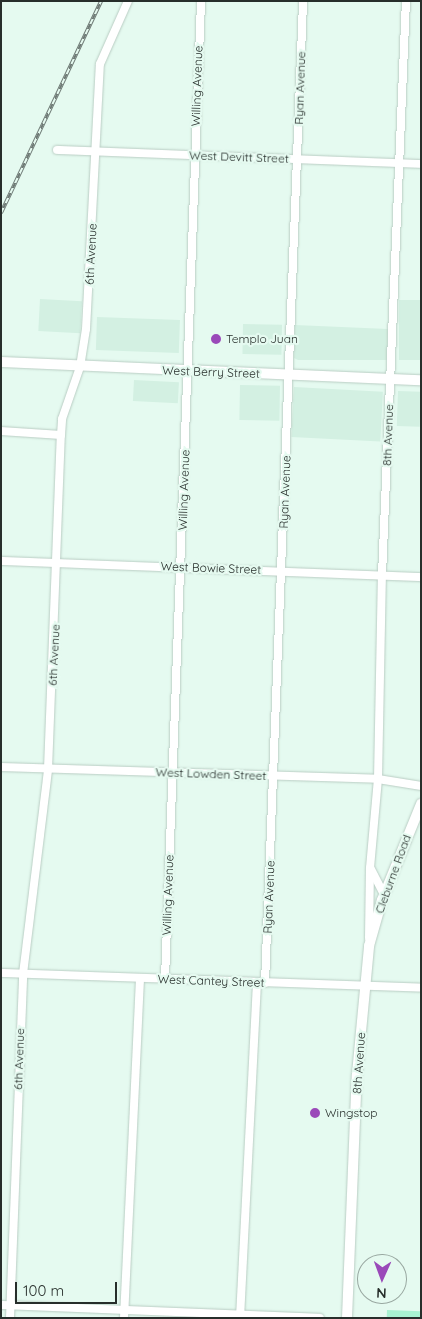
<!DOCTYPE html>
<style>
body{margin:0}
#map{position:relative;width:422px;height:1319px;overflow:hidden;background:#e5faf0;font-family:Quicksand,sans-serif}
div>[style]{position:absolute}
.built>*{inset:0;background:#d3f0e2;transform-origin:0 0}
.green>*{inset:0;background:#a8f2d1;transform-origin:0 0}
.roads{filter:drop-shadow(0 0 1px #b9cdc3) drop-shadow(0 0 1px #b9cdc3)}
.street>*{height:8px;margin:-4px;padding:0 4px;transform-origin:4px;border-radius:4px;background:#fff}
.secondary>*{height:10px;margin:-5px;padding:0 5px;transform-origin:5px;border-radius:5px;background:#fff}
.rail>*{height:4px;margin-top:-2px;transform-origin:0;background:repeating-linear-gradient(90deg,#e5faf0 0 5.5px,#6e7a75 0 11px);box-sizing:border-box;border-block:1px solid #6e7a75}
.dots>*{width:14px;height:14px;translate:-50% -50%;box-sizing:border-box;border:2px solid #e5faf0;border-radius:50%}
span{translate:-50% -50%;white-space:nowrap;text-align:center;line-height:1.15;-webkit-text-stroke:4.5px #e5faf0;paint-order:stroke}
.street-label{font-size:12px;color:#272e2b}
.poi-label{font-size:12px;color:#272e2b}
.left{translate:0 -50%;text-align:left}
.frame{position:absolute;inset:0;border:2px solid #272e2b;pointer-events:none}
.north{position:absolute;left:357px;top:1254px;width:50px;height:50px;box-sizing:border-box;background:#e5faf0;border:1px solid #99a8a1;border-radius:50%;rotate:182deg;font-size:14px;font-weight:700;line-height:20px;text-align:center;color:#272e2b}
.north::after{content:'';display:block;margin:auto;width:18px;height:22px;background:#9a49b9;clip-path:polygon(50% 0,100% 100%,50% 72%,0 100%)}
.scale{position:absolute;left:15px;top:1282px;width:102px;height:22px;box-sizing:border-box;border:2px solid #272e2b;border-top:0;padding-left:6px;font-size:15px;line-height:18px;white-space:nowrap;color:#272e2b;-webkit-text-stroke:4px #e5faf0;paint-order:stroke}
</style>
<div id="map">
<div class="built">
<i style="left:40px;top:299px;width:42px;height:32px;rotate:3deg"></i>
<i style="left:399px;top:300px;width:22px;height:60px"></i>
<i style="left:97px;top:317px;width:83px;height:33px;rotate:2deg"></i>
<i style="left:243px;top:324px;width:39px;height:30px;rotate:1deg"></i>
<i style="clip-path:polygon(295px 325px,388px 329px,387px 360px,298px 360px,294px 358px)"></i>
<i style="left:134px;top:380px;width:45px;height:21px;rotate:3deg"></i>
<i style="left:240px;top:385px;width:40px;height:35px;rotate:1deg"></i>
<i style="left:294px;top:387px;width:89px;height:50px;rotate:3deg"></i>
<i style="left:398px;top:391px;width:23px;height:35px;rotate:2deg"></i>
</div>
<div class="green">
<i style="left:387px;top:1310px;width:34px;height:8px;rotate:2deg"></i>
</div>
<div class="roads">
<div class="street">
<i style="left:57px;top:150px;width:364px;rotate:2.2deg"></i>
<i style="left:1px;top:431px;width:60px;rotate:3.8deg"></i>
<i style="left:1px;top:561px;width:420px;rotate:2.2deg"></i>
<i style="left:1px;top:767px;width:377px;rotate:1.8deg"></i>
<i style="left:378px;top:779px;width:44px;rotate:9.2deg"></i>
<i style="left:371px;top:869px;width:29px;rotate:63deg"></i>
<i style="left:369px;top:938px;width:70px;rotate:-89.2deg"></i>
<i style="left:370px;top:868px;width:89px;rotate:-84.9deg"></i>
<i style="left:378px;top:779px;width:204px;rotate:-88.9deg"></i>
<i style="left:382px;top:575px;width:575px;rotate:-87.61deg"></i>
<i style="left:1px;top:973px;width:420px;rotate:2deg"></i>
<i style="left:165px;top:979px;width:979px;rotate:-87.89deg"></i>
<i style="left:265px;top:983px;width:983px;rotate:-87.78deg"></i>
<i style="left:1px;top:1305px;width:319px;rotate:2.3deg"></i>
<i style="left:10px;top:1318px;width:344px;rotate:-87.8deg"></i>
<i style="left:23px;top:974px;width:207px;rotate:-83deg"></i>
<i style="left:48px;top:769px;width:334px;rotate:-87.8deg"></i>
<i style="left:61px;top:435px;width:16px;rotate:-86deg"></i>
<i style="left:62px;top:419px;width:55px;rotate:-70.9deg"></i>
<i style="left:80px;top:367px;width:38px;rotate:-81deg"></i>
<i style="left:86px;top:329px;width:265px;rotate:-87deg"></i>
<i style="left:100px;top:64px;width:69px;rotate:-66deg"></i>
<i style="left:124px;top:1318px;width:340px;rotate:-87.3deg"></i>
<i style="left:240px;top:1318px;width:335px;rotate:-87.1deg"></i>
</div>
<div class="secondary">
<i style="left:1px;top:362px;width:420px;rotate:2.5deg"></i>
<i style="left:347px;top:1318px;width:244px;rotate:-87.7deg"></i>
<i style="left:357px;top:1074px;width:129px;rotate:-84.6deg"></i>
<i style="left:369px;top:946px;width:48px;rotate:-74.2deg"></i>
<i style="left:382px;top:900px;width:104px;rotate:-67.9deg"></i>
</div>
</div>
<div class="rail">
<i style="left:1px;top:213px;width:234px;rotate:-64.7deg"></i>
</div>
<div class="dots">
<i style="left:216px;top:339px;background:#9a49b9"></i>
<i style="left:315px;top:1113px;background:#9a49b9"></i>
</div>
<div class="street-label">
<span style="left:197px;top:86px;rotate:-88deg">Willing Avenue</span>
<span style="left:300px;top:88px;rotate:-88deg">Ryan Avenue</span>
<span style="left:239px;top:157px;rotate:2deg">West Devitt Street</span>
<span style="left:91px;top:254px;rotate:-87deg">6th Avenue</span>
<span style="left:211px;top:372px;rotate:2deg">West Berry Street</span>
<span style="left:388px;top:435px;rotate:-88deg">8th Avenue</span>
<span style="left:184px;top:490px;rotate:-88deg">Willing Avenue</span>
<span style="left:285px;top:492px;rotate:-88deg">Ryan Avenue</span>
<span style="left:211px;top:568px;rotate:2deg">West Bowie Street</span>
<span style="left:54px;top:655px;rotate:-87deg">6th Avenue</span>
<span style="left:211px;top:774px;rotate:2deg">West Lowden Street</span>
<span style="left:393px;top:874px;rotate:-70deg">Cleburne Road</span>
<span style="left:168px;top:895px;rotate:-88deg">Willing Avenue</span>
<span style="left:269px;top:897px;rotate:-88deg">Ryan Avenue</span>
<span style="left:211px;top:981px;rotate:2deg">West Cantey Street</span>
<span style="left:19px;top:1059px;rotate:-88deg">6th Avenue</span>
<span style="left:359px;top:1063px;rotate:-86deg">8th Avenue</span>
</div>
<div class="poi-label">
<span class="left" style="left:226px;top:339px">Templo Juan</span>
<span class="left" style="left:325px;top:1113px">Wingstop</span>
</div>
<div class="frame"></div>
<div class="north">N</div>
<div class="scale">100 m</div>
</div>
